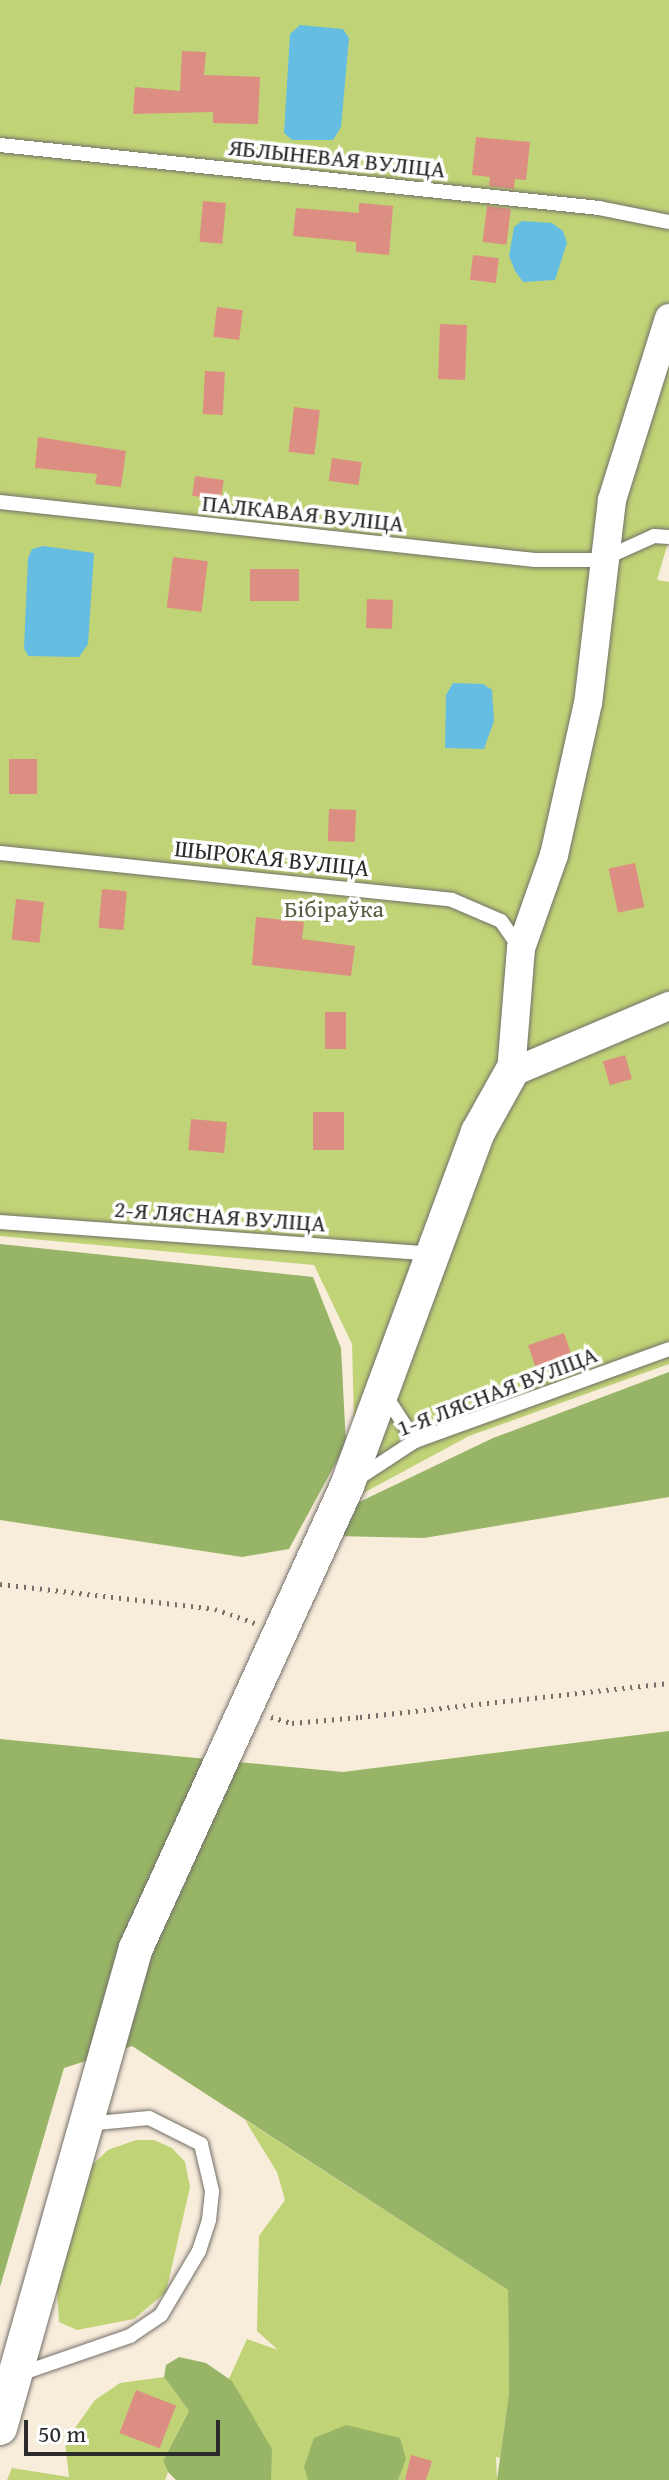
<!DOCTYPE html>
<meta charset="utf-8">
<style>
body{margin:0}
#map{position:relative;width:669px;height:2480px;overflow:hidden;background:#f8ecdb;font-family:"Gentium Book Plus",serif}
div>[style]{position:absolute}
.green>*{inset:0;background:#c0d376}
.forest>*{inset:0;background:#98b567}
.water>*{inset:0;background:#65bde2}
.building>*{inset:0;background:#dd8e83;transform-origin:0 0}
.path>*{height:5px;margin-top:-2.5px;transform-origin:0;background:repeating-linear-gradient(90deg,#736f69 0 2px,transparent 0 8px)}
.roads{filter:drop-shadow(0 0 2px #736f69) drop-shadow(0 0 2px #736f69)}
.service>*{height:14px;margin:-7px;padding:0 7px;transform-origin:7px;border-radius:7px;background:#fff}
.minor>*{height:28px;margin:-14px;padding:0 14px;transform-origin:14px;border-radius:14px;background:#fff}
.tertiary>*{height:34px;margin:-17px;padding:0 17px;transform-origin:17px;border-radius:17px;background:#fff}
span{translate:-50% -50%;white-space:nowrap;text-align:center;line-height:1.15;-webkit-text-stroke:7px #fff;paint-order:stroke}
.street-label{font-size:24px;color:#2b2b2b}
.park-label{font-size:24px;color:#585d42}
.scale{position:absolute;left:24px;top:2420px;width:196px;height:36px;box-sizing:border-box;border:4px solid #2b2b2b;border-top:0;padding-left:10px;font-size:24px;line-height:28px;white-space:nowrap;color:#2b2b2b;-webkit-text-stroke:6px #fff;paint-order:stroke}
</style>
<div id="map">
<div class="green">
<i style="clip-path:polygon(0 0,669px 0,669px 539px,657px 580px,669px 582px,669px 1364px,469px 1436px,356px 1497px,352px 1344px,314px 1265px,0 1236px)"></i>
<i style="clip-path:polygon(245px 2120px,508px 2290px,509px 2393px,500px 2458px,496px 2457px,497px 2480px,183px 2480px,247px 2339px,278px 2350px,257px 2331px,259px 2236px,285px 2200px,277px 2172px)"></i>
<i style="clip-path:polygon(136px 2140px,154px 2140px,172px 2148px,185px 2162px,190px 2187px,166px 2292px,134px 2319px,77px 2330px,59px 2322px,56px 2273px,92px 2165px,108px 2150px)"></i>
<i style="clip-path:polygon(164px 2377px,189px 2411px,163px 2461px,168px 2472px,165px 2480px,7px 2480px,12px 2468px,69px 2477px,65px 2442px,95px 2400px,120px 2383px)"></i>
</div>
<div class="forest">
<i style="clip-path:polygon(0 1244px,313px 1277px,341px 1348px,346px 1444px,289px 1549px,242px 1557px,0 1520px)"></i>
<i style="clip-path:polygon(669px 1372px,669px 1497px,424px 1538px,333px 1536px,353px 1505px,493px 1438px)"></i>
<i style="clip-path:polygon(669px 1731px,669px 2480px,497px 2480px,509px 2393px,508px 2290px,132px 2046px,64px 2068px,0 2287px,0 1739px,343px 1772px)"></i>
<i style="clip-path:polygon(179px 2357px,206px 2363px,232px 2381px,272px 2449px,271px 2480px,176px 2480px,168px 2472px,163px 2461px,189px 2411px,164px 2377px,166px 2365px)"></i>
<i style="clip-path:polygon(346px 2425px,400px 2438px,406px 2459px,398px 2480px,308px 2480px,304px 2467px,314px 2438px)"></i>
</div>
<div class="water">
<i style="clip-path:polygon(300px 25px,343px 29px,349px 38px,341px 127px,333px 140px,292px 140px,284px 133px,290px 34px)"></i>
<i style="clip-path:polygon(522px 221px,552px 223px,563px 231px,567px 243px,555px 280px,523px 282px,515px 271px,509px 256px,514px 227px)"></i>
<i style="clip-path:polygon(43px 546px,94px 553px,88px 644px,79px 657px,28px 656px,24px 648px,28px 558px,32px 549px)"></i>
<i style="clip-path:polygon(453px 683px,483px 684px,492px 690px,494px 721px,484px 749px,445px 748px,446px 695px)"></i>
</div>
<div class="building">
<i style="clip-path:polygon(182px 51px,206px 52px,204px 75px,260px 77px,258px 124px,213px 123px,213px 112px,133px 114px,135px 87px,180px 91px)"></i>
<i style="clip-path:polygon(476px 137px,530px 142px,526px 180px,515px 179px,514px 189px,489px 186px,490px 177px,472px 175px)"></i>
<i style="left:203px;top:201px;width:23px;height:41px;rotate:5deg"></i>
<i style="clip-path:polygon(359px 203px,393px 206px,389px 255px,356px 252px,356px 242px,293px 236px,296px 208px,359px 213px)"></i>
<i style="left:487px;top:206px;width:24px;height:36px;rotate:7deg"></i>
<i style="left:473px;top:255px;width:26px;height:25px;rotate:7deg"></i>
<i style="left:217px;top:307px;width:26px;height:30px;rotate:7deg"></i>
<i style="left:440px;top:324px;width:27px;height:55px;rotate:2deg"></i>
<i style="left:205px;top:371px;width:20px;height:43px;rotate:3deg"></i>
<i style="left:294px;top:407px;width:26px;height:45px;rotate:7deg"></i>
<i style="clip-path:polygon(38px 437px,126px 451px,121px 487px,95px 484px,97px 474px,35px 468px)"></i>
<i style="left:332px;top:458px;width:30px;height:23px;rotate:8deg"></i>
<i style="left:195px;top:476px;width:29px;height:20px;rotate:8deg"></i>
<i style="left:173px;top:557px;width:35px;height:51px;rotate:7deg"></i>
<i style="left:250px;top:569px;width:49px;height:32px"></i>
<i style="left:367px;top:599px;width:26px;height:29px;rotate:2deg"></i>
<i style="left:9px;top:759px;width:28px;height:35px"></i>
<i style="left:329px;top:809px;width:27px;height:32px;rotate:2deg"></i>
<i style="left:635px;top:863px;width:45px;height:27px;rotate:78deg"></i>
<i style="left:102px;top:889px;width:25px;height:39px;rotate:5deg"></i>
<i style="left:16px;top:899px;width:28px;height:41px;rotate:6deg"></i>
<i style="clip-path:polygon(256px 917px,304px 922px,302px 939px,355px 946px,351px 976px,252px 965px)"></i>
<i style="left:325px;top:1012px;width:21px;height:37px"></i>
<i style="left:625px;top:1055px;width:25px;height:23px;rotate:74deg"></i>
<i style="left:313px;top:1112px;width:31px;height:38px"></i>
<i style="left:191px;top:1119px;width:36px;height:31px;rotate:5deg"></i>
<i style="left:564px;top:1333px;width:28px;height:38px;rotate:71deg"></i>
<i style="left:136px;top:2390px;width:43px;height:46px;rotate:21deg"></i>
<i style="clip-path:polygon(411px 2455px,432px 2461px,426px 2480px,405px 2480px)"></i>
</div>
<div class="path">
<i style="left:0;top:1584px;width:216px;rotate:6.6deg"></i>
<i style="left:215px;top:1609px;width:42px;rotate:19.3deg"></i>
<i style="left:271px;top:1717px;width:22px;rotate:16deg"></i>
<i style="left:292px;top:1723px;width:68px;rotate:-5deg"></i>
<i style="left:360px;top:1717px;width:311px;rotate:-6.3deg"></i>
</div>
<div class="roads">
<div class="service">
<i style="left:0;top:145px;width:602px;rotate:6deg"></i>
<i style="left:599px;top:208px;width:71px;rotate:11.3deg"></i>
<i style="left:0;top:502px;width:538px;rotate:6.19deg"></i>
<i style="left:535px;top:560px;width:66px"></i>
<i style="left:601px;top:560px;width:58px;rotate:-24.4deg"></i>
<i style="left:654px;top:536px;width:15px;rotate:4deg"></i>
<i style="left:0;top:853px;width:454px;rotate:5.9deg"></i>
<i style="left:452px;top:900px;width:53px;rotate:23.2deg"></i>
<i style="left:501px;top:921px;width:33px;rotate:55deg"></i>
<i style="left:0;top:1222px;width:433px;rotate:4.2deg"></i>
<i style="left:385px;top:1395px;width:55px;rotate:56.9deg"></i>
<i style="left:357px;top:1479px;width:69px;rotate:-33.2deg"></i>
<i style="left:415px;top:1441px;width:270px;rotate:-19.9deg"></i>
<i style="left:17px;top:2375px;width:120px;rotate:-19deg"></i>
<i style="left:130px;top:2336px;width:37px;rotate:-34deg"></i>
<i style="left:161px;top:2315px;width:74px;rotate:-59.3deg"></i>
<i style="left:199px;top:2251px;width:33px;rotate:-72deg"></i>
<i style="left:209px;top:2220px;width:29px;rotate:-84deg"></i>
<i style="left:212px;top:2191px;width:48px;rotate:-103.2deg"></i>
<i style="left:201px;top:2144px;width:58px;rotate:-153.4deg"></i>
<i style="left:149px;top:2118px;width:63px;rotate:174.6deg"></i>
</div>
<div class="minor">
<i style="left:669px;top:318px;width:191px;rotate:107.4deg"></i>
<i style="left:612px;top:500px;width:204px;rotate:96.7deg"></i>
<i style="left:588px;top:703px;width:156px;rotate:102.6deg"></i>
<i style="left:554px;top:855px;width:99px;rotate:109.5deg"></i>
<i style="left:521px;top:948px;width:125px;rotate:94.6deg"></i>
<i style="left:511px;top:1073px;width:172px;rotate:-23deg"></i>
</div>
<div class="tertiary">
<i style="left:0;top:2428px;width:499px;rotate:-74.2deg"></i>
<i style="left:136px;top:1948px;width:508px;rotate:-65.45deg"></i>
<i style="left:347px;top:1486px;width:377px;rotate:-69.7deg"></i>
<i style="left:478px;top:1132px;width:68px;rotate:-60.8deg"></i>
</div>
</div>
<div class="street-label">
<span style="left:337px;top:158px;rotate:6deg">ЯБЛЫНЕВАЯ ВУЛІЦА</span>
<span style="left:303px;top:513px;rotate:6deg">ПАЛКАВАЯ ВУЛІЦА</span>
<span style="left:272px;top:858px;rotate:6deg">ШЫРОКАЯ ВУЛІЦА</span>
<span style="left:220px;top:1216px;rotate:4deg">2-Я ЛЯСНАЯ ВУЛІЦА</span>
<span style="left:497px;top:1391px;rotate:-21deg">1-Я ЛЯСНАЯ ВУЛІЦА</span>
</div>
<div class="park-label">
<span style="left:334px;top:909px">Бібіраўка</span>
</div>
<div class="scale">50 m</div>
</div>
